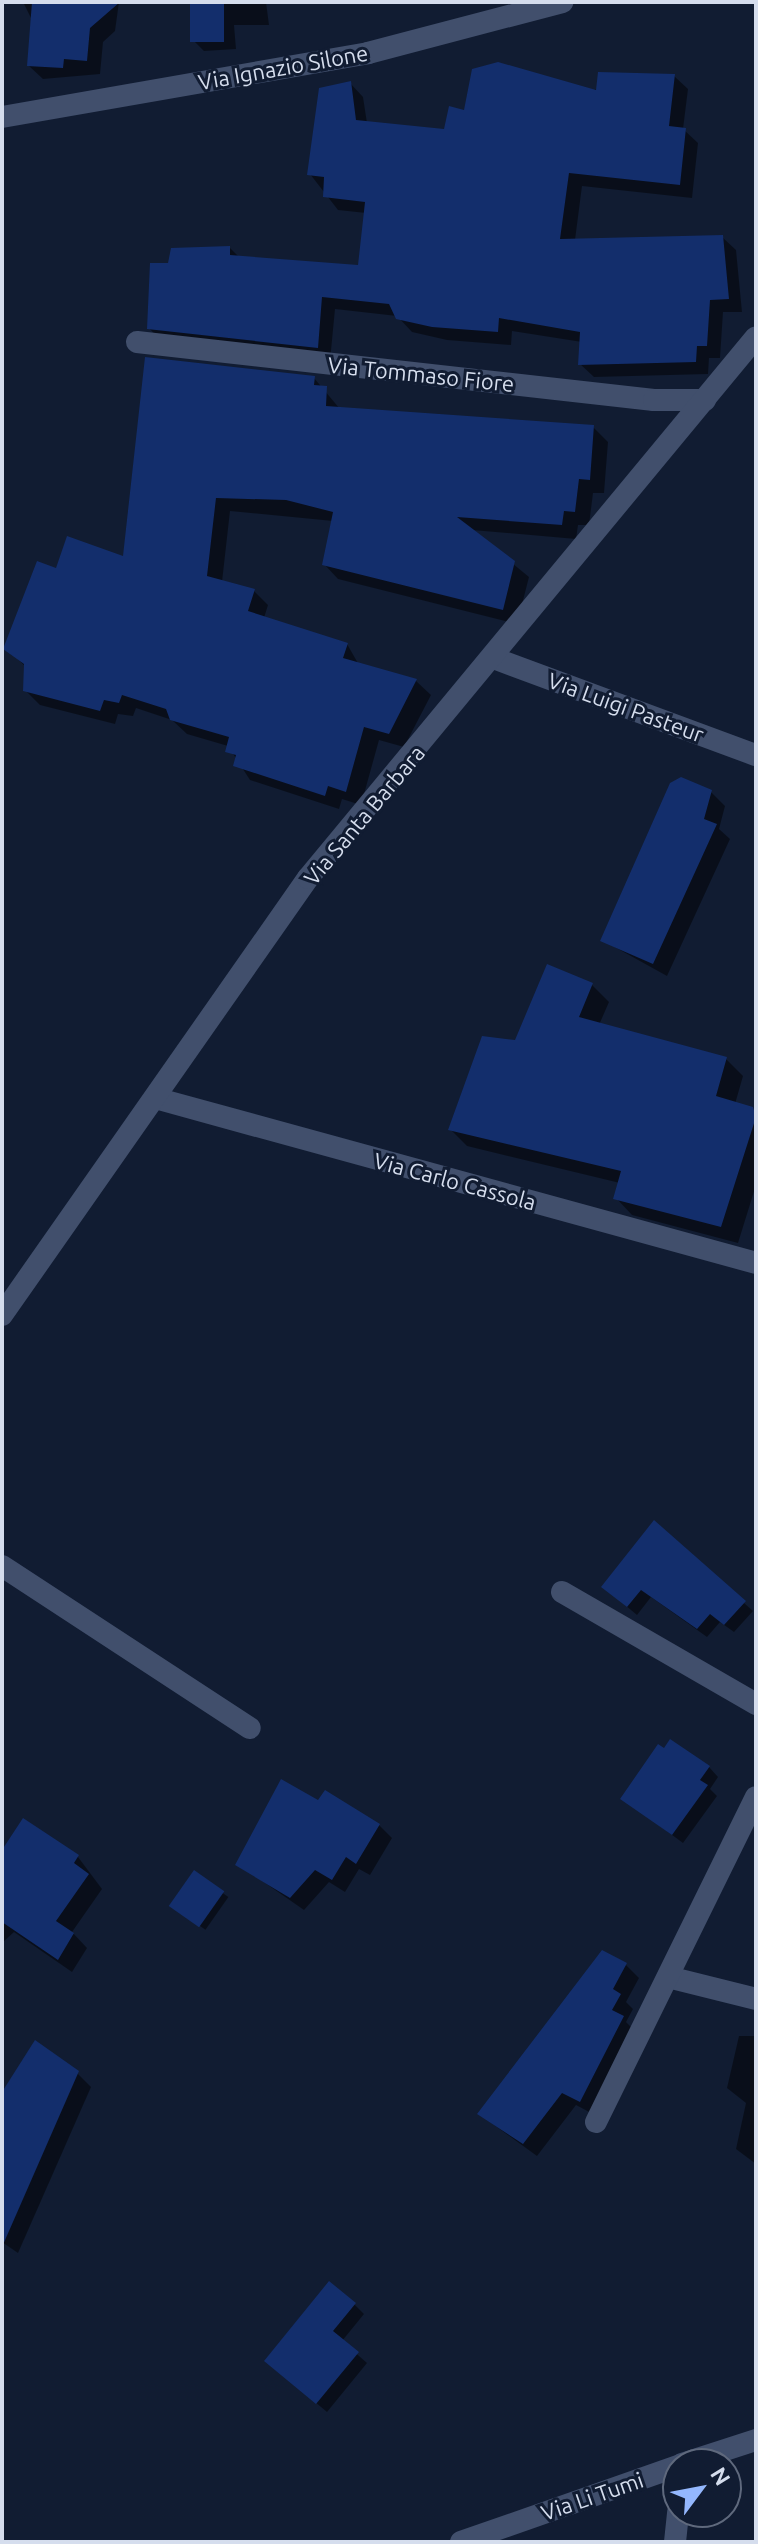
<!DOCTYPE html>
<style>
body{margin:0}
#map{position:relative;width:758px;height:2544px;overflow:hidden;background:#111c32;font-family:Ubuntu,sans-serif}
div>[style]{position:absolute}
.shadow>*{inset:0;background:#0007;transform-origin:0 0}
.building>*{inset:0;background:#132e6c;transform-origin:0 0}
.minor>*{height:22px;margin:-11px;padding:0 11px;transform-origin:11px;border-radius:11px;background:#414f6c}
span{translate:-50% -50%;white-space:nowrap;text-align:center;line-height:1.15;-webkit-text-stroke:6px #111c32;paint-order:stroke}
.street-label{font-size:22px;color:#d5dded}
.frame{position:absolute;inset:0;border:4px solid #d5dded;pointer-events:none}
.north{position:absolute;left:662px;top:2448px;width:80px;height:80px;box-sizing:border-box;background:#111c32;border:2px solid #5f697d;border-radius:50%;rotate:58deg;font-size:22px;font-weight:700;line-height:32px;text-align:center;color:#d5dded}
.north::after{content:'';display:block;margin:auto;width:28px;height:36px;background:#94b7fd;clip-path:polygon(50% 0,100% 100%,50% 72%,0 100%)}
</style>
<div id="map">
<div class="shadow">
<i style="clip-path:polygon(23px 2px,119px 2px,115px 31px,103px 42px,100px 74px,43px 79px,29px 66px,33px 22px)"></i>
<i style="clip-path:polygon(192px 2px,266px 2px,269px 25px,234px 25px,236px 49px,204px 51px,194px 41px)"></i>
<i style="clip-path:polygon(674px 76px,688px 89px,683px 129px,698px 143px,692px 198px,582px 186px,575px 240px,722px 237px,736px 250px,742px 312px,723px 312px,720px 358px,709px 358px,708px 374px,594px 377px,580px 364px,582px 342px,512px 331px,511px 345px,447px 340px,412px 332px,397px 316px,335px 309px,330px 361px,162px 342px,149px 328px,170px 265px,230px 248px,240px 258px,359px 267px,366px 213px,338px 210px,310px 174px,350px 83px,363px 97px,367px 123px,446px 131px,466px 112px)"></i>
<i style="clip-path:polygon(314px 378px,340px 409px,593px 427px,608px 442px,604px 493px,593px 493px,589px 525px,578px 525px,576px 539px,472px 530px,529px 577px,517px 624px,338px 579px,324px 564px,333px 521px,230px 511px,222px 582px,254px 591px,268px 605px,264px 618px,347px 644px,359px 665px,416px 681px,431px 695px,404px 747px,379px 740px,361px 805px,342px 799px,339px 809px,250px 780px,228px 746px,187px 734px,172px 720px,136px 708px,133px 716px,118px 714px,115px 724px,40px 705px,25px 690px,26px 667px,6px 648px,57px 571px,125px 559px)"></i>
<i style="clip-path:polygon(711px 792px,725px 806px,719px 829px,730px 839px,667px 976px,602px 940px)"></i>
<i style="clip-path:polygon(548px 967px,592px 985px,609px 1002px,599px 1025px,726px 1059px,743px 1076px,735px 1104px,756px 1112px,756px 1185px,738px 1243px,632px 1215px,616px 1198px,620px 1183px,467px 1146px,450px 1129px,516px 1042px)"></i>
<i style="clip-path:polygon(654px 1523px,753px 1611px,734px 1632px,720px 1622px,707px 1637px,651px 1597px,637px 1615px,613px 1595px)"></i>
<i style="clip-path:polygon(709px 1767px,718px 1777px,710px 1789px,717px 1796px,683px 1843px,622px 1798px)"></i>
<i style="clip-path:polygon(319px 1803px,379px 1825px,392px 1838px,370px 1875px,359px 1869px,345px 1892px,329px 1882px,304px 1910px,238px 1864px)"></i>
<i style="clip-path:polygon(24px 1821px,78px 1857px,102px 1889px,72px 1932px,87px 1948px,72px 1972px,14px 1932px,2px 1943px,2px 1853px)"></i>
<i style="left:194px;top:1873px;width:42px;height:40px;rotate:35deg"></i>
<i style="clip-path:polygon(626px 1965px,639px 1978px,626px 2002px,633px 2009px,626px 2022px,636px 2032px,593px 2114px,576px 2105px,537px 2156px,479px 2114px)"></i>
<i style="clip-path:polygon(739px 2036px,756px 2036px,756px 2164px,736px 2149px,746px 2103px,727px 2088px)"></i>
<i style="clip-path:polygon(77px 2073px,91px 2087px,18px 2253px,2px 2242px,2px 2114px)"></i>
<i style="clip-path:polygon(354px 2304px,364px 2314px,342px 2341px,367px 2363px,327px 2412px,266px 2361px)"></i>
</div>
<div class="building">
<i style="clip-path:polygon(32px 2px,120px 2px,90px 28px,87px 61px,64px 59px,63px 68px,27px 66px)"></i>
<i style="left:190px;top:2px;width:34px;height:40px"></i>
<i style="clip-path:polygon(498px 62px,596px 90px,598px 72px,675px 74px,669px 126px,686px 128px,680px 185px,569px 173px,560px 239px,723px 235px,729px 299px,710px 300px,707px 346px,697px 346px,696px 362px,578px 365px,580px 332px,499px 318px,498px 332px,432px 327px,396px 319px,389px 304px,322px 297px,318px 348px,147px 329px,150px 263px,168px 263px,171px 248px,230px 246px,230px 255px,358px 265px,365px 202px,323px 197px,324px 177px,307px 175px,319px 88px,351px 81px,356px 120px,444px 129px,449px 106px,464px 110px,472px 69px)"></i>
<i style="clip-path:polygon(145px 357px,315px 376px,314px 385px,327px 386px,326px 406px,594px 425px,590px 480px,579px 479px,575px 512px,564px 511px,562px 525px,457px 517px,515px 561px,503px 610px,322px 565px,333px 512px,286px 500px,216px 498px,207px 576px,255px 589px,248px 611px,348px 643px,343px 658px,417px 679px,389px 734px,364px 727px,346px 792px,328px 786px,325px 796px,233px 766px,236px 755px,225px 752px,229px 737px,170px 720px,166px 709px,122px 695px,119px 703px,104px 700px,100px 711px,23px 691px,24px 664px,3px 649px,37px 561px,56px 568px,67px 536px,123px 556px)"></i>
<i style="clip-path:polygon(681px 777px,712px 790px,704px 819px,717px 824px,653px 964px,600px 941px,670px 783px)"></i>
<i style="clip-path:polygon(547px 964px,593px 983px,579px 1017px,727px 1057px,716px 1096px,753px 1107px,756px 1117px,721px 1227px,613px 1199px,621px 1171px,448px 1130px,482px 1036px,515px 1040px)"></i>
<i style="clip-path:polygon(654px 1520px,746px 1601px,724px 1625px,710px 1614px,697px 1629px,641px 1590px,627px 1607px,601px 1587px)"></i>
<i style="clip-path:polygon(670px 1739px,710px 1766px,700px 1780px,708px 1785px,672px 1835px,620px 1799px,658px 1744px,664px 1748px)"></i>
<i style="clip-path:polygon(281px 1779px,318px 1800px,325px 1790px,380px 1824px,356px 1864px,346px 1857px,332px 1880px,315px 1870px,290px 1898px,235px 1865px)"></i>
<i style="clip-path:polygon(23px 1818px,79px 1855px,74px 1863px,89px 1874px,56px 1921px,74px 1933px,58px 1960px,2px 1922px,2px 1850px)"></i>
<i style="left:194px;top:1870px;width:37px;height:44px;rotate:35deg"></i>
<i style="clip-path:polygon(602px 1950px,627px 1963px,613px 1989px,621px 1994px,612px 2010px,624px 2016px,580px 2102px,562px 2093px,523px 2144px,477px 2114px)"></i>
<i style="clip-path:polygon(35px 2040px,79px 2071px,2px 2247px,2px 2092px)"></i>
<i style="clip-path:polygon(329px 2281px,356px 2303px,333px 2331px,359px 2352px,316px 2404px,264px 2361px)"></i>
</div>
<div class="minor">
<i style="left:2px;top:117px;width:372px;rotate:-9.9deg"></i>
<i style="left:368px;top:53px;width:201px;rotate:-14.7deg"></i>
<i style="left:137px;top:342px;width:520px;rotate:6.4deg"></i>
<i style="left:654px;top:400px;width:51px"></i>
<i style="left:496px;top:659px;width:277px;rotate:20.3deg"></i>
<i style="left:155px;top:1098px;width:623px;rotate:15.35deg"></i>
<i style="left:2px;top:1315px;width:533px;rotate:-55deg"></i>
<i style="left:308px;top:878px;width:702px;rotate:-50.37deg"></i>
<i style="left:2px;top:1566px;width:296px;rotate:33.2deg"></i>
<i style="left:562px;top:1592px;width:224px;rotate:30deg"></i>
<i style="left:668px;top:1977px;width:91px;rotate:14deg"></i>
<i style="left:596px;top:2122px;width:362px;rotate:-63.8deg"></i>
<i style="left:682px;top:2464px;width:78px;rotate:-18deg"></i>
<i style="left:461px;top:2542px;width:230px;rotate:-19.3deg"></i>
<i style="left:675px;top:2542px;width:30px;rotate:-84deg"></i>
</div>
<div class="street-label">
<span style="left:283px;top:67px;rotate:-10deg">Via Ignazio Silone</span>
<span style="left:421px;top:374px;rotate:6deg">Via Tommaso Fiore</span>
<span style="left:626px;top:707px;rotate:20deg">Via Luigi Pasteur</span>
<span style="left:364px;top:815px;rotate:-50deg">Via Santa Barbara</span>
<span style="left:455px;top:1181px;rotate:15deg">Via Carlo Cassola</span>
<span style="left:592px;top:2496px;rotate:-19deg">Via Li Tumi</span>
</div>
<div class="frame"></div>
<div class="north">N</div>
</div>
